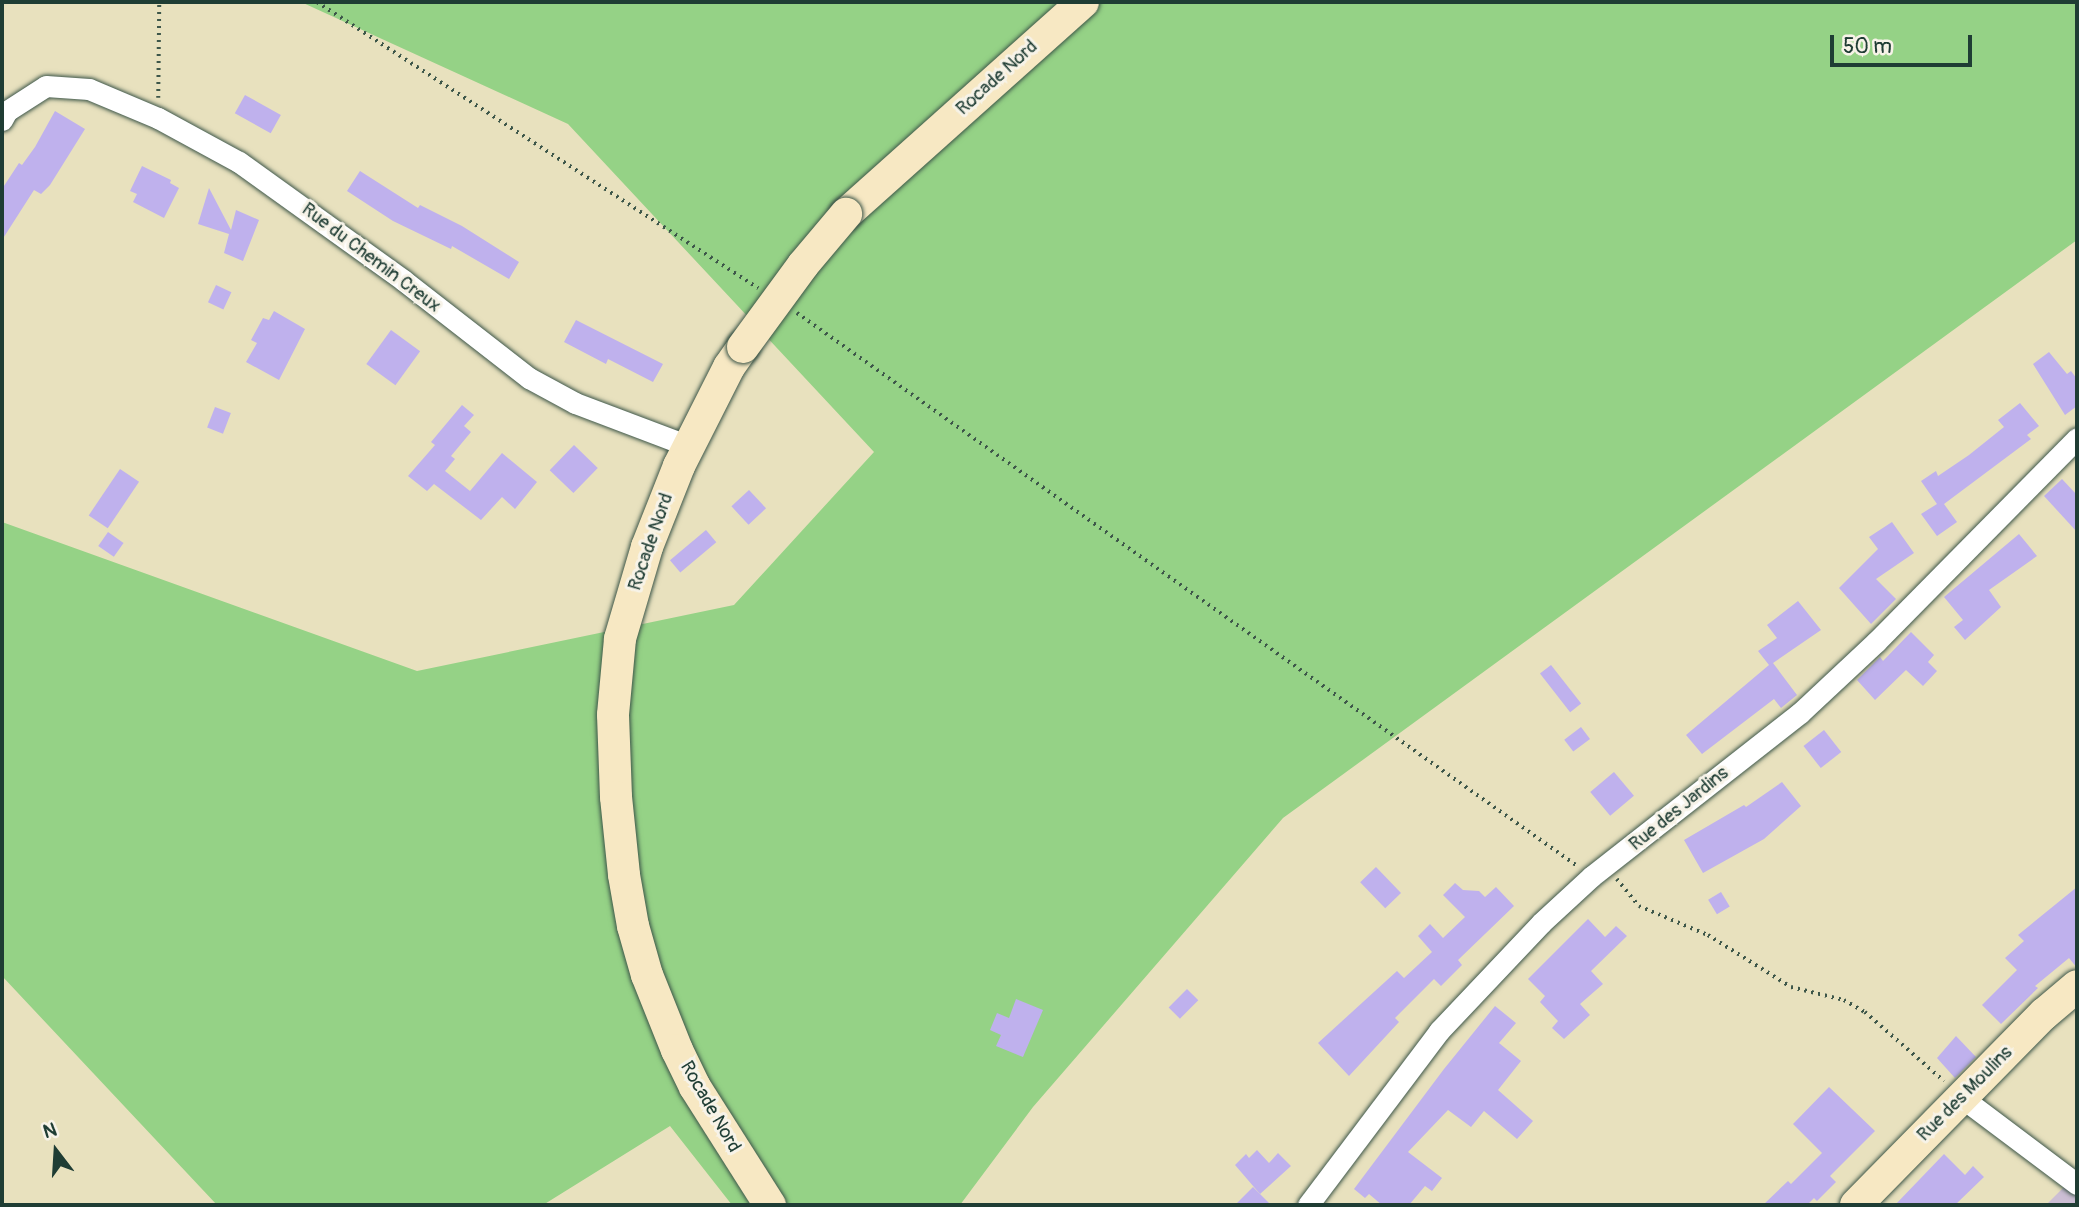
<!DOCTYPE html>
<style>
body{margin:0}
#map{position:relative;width:2079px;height:1207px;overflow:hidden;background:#e8e1be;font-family:Pangolin,sans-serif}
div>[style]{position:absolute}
.industrial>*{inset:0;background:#ccbed4}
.green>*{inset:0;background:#95d286}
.building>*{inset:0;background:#bfb1ed;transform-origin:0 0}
.path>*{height:3.5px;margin-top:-1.75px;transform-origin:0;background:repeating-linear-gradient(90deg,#3d5649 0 2px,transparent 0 7px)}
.roads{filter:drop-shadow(0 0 2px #3d5649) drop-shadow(0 0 2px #3d5649)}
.street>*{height:21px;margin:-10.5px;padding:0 10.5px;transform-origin:10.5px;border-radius:10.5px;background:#fff}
.secondary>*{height:32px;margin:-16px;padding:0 16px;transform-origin:16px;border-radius:16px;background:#f7e8c3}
.bridges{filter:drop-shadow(0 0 2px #3d5649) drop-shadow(0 0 2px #3d5649)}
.secondary-bridge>*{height:32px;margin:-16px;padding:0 16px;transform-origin:16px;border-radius:16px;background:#f7e8c3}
span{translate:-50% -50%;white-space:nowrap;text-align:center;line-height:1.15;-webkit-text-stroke:6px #f7f3e8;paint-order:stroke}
.street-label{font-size:19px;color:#1f3d34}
.frame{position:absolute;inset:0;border:4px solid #1f3d34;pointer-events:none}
.north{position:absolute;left:21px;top:1116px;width:70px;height:70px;-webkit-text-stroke:5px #f7f3e8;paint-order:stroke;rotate:343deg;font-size:19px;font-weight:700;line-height:28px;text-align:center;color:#1f3d34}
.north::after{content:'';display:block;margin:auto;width:24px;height:32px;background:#1f3d34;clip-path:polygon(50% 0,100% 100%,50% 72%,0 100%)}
.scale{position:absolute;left:1830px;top:35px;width:142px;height:32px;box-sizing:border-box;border:4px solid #1f3d34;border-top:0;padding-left:9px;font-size:21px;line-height:24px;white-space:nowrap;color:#1f3d34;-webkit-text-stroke:5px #f7f3e8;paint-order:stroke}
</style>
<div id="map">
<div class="industrial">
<i style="clip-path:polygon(2077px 1174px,2077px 1205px,2046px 1205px)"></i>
</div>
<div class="green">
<i style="clip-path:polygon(301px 2px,2077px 2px,2077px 240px,1283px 818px,1033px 1107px,960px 1205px,732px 1205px,670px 1126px,543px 1205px,217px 1205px,2px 976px,2px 522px,417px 671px,734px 605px,874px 452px,568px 124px)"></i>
</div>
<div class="building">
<i style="left:245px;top:95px;width:41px;height:21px;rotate:29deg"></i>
<i style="clip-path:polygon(55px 111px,85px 129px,50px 185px,41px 194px,34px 190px,2px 240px,2px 189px,19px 163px,22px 165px,35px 147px)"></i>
<i style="clip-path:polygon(142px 166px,171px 180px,170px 183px,179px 188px,164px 218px,133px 202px,137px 194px,130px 191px)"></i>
<i style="clip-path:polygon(360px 171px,418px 208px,420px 205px,462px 226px,519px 262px,509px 279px,452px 246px,451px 249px,393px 221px,347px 191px)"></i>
<i style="clip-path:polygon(209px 188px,231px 230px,236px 210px,259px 220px,243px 261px,224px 253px,229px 234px,198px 224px)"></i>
<i style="left:216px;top:285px;width:17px;height:19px;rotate:25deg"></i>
<i style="clip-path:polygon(274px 311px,305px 329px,279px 380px,246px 362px,257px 343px,251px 340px,263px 318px,269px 320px)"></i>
<i style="clip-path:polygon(576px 320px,663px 364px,653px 382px,608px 359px,606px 364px,564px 342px)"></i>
<i style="left:391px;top:330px;width:36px;height:42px;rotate:36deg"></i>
<i style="clip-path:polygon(2049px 352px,2067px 374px,2071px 371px,2077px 379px,2077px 406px,2065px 415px,2033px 364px)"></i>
<i style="clip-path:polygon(2020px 403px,2039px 426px,2027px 435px,2031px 439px,1944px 504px,1957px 522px,1937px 536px,1921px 514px,1937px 504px,1921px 481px,1936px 471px,1938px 476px,1969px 455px,2004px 427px,1998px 420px)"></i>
<i style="clip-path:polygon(462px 405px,474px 415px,464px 426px,471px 432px,451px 456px,455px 459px,445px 471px,470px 491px,502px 453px,537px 482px,515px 509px,502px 497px,481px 520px,434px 484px,427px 491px,408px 476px,435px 445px,431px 442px)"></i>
<i style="left:215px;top:407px;width:17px;height:22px;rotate:21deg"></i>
<i style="left:574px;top:445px;width:33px;height:35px;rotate:44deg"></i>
<i style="left:120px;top:469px;width:23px;height:56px;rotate:34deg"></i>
<i style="clip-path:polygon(2062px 479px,2077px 495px,2077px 532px,2044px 496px)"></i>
<i style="left:749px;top:490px;width:25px;height:24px;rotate:47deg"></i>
<i style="clip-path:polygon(1892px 522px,1914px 553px,1876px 579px,1896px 599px,1871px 624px,1839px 588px,1878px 549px,1869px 537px)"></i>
<i style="left:706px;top:530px;width:16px;height:47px;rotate:50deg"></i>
<i style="left:108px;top:532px;width:19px;height:17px;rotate:35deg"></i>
<i style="clip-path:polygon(2019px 534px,2037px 556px,1989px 590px,2001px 607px,1965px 640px,1954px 627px,1963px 620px,1944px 597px)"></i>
<i style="clip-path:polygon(1798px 601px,1821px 630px,1773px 663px,1797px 695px,1781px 708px,1774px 699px,1702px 754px,1686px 735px,1769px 665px,1758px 651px,1777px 638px,1767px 625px)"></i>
<i style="clip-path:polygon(1911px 632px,1934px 655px,1928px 662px,1937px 671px,1923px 686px,1906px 670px,1875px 700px,1857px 680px,1880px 657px,1883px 661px)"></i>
<i style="left:1551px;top:665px;width:49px;height:14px;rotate:52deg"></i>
<i style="left:1581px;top:727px;width:15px;height:21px;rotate:53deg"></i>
<i style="left:1824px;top:730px;width:28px;height:26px;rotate:52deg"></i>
<i style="left:1614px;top:772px;width:31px;height:31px;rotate:50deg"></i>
<i style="clip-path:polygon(1782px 782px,1801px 806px,1764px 839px,1703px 873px,1684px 840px,1744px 805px,1746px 807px)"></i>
<i style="left:1376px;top:867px;width:36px;height:22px;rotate:46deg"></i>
<i style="clip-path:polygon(1455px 883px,1463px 890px,1479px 891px,1485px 897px,1496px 887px,1514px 906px,1458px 960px,1462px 965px,1441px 986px,1434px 979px,1395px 1018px,1399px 1022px,1349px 1076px,1318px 1043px,1397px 971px,1404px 978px,1432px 952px,1418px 936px,1430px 924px,1443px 938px,1465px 917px,1443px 895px)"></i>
<i style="clip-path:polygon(2077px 887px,2077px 968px,2069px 958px,2035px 986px,2038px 988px,2001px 1024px,1982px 1005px,2017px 970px,2005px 958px,2024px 941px,2018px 935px)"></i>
<i style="left:1721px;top:892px;width:17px;height:15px;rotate:59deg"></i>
<i style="clip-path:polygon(1588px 919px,1605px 937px,1616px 926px,1627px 936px,1591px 971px,1603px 984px,1580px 1004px,1590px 1015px,1564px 1039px,1552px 1028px,1558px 1021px,1540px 1002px,1545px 996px,1528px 979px)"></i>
<i style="left:1187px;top:989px;width:16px;height:26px;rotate:45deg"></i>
<i style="clip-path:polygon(1016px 999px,1043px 1010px,1023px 1057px,996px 1046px,1001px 1035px,990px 1030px,997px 1013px,1009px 1018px)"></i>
<i style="clip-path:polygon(1495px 1006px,1516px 1023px,1499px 1043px,1521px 1061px,1498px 1090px,1533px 1121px,1517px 1139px,1484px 1111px,1471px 1127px,1448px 1110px,1408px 1152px,1442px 1178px,1432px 1191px,1425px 1186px,1409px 1205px,1382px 1205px,1369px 1194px,1365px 1198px,1354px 1189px,1444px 1069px)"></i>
<i style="clip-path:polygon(1956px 1036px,1976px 1057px,1955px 1078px,1937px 1058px)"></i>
<i style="clip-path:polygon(1829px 1087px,1875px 1131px,1830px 1176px,1836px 1182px,1817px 1201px,1814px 1198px,1807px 1205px,1763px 1205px,1788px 1181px,1791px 1184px,1822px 1153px,1793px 1124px)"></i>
<i style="clip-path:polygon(1257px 1150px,1269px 1163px,1278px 1153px,1291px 1166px,1260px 1194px,1235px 1165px,1246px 1154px,1249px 1158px)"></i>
<i style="clip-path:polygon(1944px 1154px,1965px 1175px,1973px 1166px,1984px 1177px,1955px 1205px,1895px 1205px)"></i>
<i style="clip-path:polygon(1253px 1187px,1271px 1205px,1235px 1205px)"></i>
</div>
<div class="path">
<i style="left:317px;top:2px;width:526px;rotate:32.96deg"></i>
<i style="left:158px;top:98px;width:96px;rotate:-89.4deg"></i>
<i style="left:797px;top:313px;width:955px;rotate:35.32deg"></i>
<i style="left:1617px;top:879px;width:35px;rotate:51deg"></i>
<i style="left:1639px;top:906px;width:75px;rotate:22.8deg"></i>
<i style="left:1708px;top:935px;width:98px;rotate:32.1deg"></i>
<i style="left:1791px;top:987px;width:55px;rotate:13.8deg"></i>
<i style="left:1844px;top:1000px;width:24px;rotate:30deg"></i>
<i style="left:1865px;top:1012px;width:105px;rotate:41.1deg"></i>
</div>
<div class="roads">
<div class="street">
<i style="left:2px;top:120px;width:10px;rotate:-61deg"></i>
<i style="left:7px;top:111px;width:46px;rotate:-32.7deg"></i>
<i style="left:46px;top:86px;width:43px;rotate:4deg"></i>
<i style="left:89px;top:89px;width:75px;rotate:22.8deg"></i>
<i style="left:158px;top:118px;width:92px;rotate:28.5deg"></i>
<i style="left:239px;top:162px;width:202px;rotate:35.7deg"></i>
<i style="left:403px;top:280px;width:160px;rotate:37.9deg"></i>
<i style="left:529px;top:378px;width:52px;rotate:28.5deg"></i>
<i style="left:575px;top:403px;width:122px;rotate:20.7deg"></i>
<i style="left:1961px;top:1097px;width:145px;rotate:36.9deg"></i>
<i style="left:1308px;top:1205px;width:218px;rotate:-53deg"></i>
<i style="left:1439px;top:1031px;width:149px;rotate:-46.6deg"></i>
<i style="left:1541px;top:923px;width:69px;rotate:-42.7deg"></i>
<i style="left:1592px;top:876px;width:264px;rotate:-38.1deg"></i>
<i style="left:1800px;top:713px;width:104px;rotate:-43.1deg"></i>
<i style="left:1876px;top:642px;width:286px;rotate:-45.4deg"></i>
</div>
<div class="secondary">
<i style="left:846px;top:214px;width:318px;rotate:-41.8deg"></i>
<i style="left:743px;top:347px;width:24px;rotate:125deg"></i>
<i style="left:729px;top:367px;width:111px;rotate:116.8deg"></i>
<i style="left:679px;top:466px;width:87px;rotate:111.6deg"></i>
<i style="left:647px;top:547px;width:96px;rotate:106.4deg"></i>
<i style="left:620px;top:639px;width:76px;rotate:95.3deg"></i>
<i style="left:613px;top:715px;width:82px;rotate:87.9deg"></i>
<i style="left:616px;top:797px;width:78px;rotate:84.1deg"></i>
<i style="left:624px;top:875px;width:52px;rotate:80deg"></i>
<i style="left:633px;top:926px;width:51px;rotate:74.1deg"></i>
<i style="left:647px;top:975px;width:81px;rotate:68.2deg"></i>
<i style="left:677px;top:1050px;width:41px;rotate:64.1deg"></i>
<i style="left:695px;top:1087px;width:140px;rotate:57.6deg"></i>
<i style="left:1856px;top:1205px;width:268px;rotate:-45.5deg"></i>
<i style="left:2044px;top:1014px;width:43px;rotate:-40.3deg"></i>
</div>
</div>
<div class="bridges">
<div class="secondary-bridge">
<i style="left:743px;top:347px;width:102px;rotate:-53.8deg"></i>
<i style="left:803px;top:265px;width:67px;rotate:-49.9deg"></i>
</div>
</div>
<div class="street-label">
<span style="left:997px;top:78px;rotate:-42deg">Rocade Nord</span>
<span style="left:371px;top:258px;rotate:37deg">Rue du Chemin Creux</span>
<span style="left:651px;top:542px;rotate:-71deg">Rocade Nord</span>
<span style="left:1679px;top:809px;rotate:-39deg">Rue des Jardins</span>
<span style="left:1965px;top:1094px;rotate:-45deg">Rue des Moulins</span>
<span style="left:710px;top:1107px;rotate:60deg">Rocade Nord</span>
</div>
<div class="frame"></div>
<div class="north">N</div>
<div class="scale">50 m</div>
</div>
